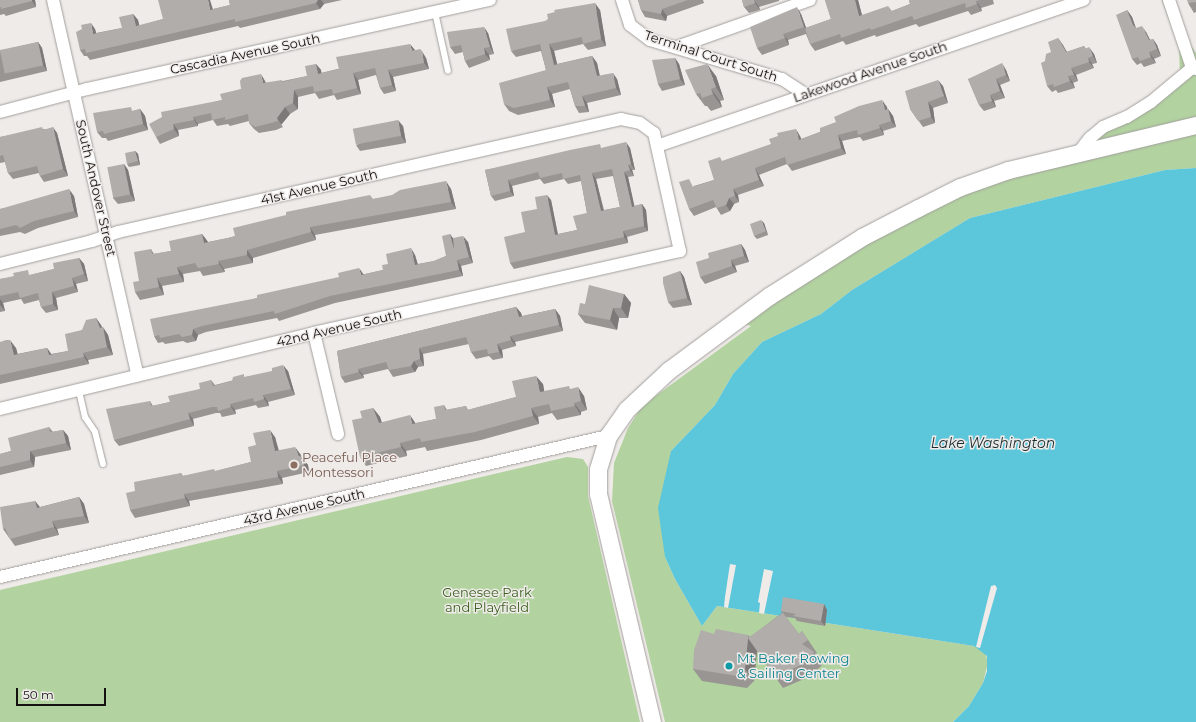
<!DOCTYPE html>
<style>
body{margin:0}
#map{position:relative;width:1196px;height:722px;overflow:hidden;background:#efebe9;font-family:Montserrat,sans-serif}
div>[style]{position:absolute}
.green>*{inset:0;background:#b2d2a0}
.water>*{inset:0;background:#5cc6da}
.pier>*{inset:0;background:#efebe9}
.roads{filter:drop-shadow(0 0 1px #a29f9c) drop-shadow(0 0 1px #a29f9c)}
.lane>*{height:6px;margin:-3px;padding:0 3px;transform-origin:3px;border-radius:3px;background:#fff}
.street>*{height:12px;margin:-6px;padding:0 6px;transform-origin:6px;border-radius:6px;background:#fff}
.secondary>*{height:17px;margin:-8.5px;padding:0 8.5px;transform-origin:8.5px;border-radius:8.5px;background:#fff}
.wall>*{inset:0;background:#989593}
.shaded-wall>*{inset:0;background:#7c7978}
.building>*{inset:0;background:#b1adab;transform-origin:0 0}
.dots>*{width:11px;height:11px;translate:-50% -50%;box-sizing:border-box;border:2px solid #efebe9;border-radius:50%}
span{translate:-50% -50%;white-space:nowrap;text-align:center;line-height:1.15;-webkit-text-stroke:3px #efebe9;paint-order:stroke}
.street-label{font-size:13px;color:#131211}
.education-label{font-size:13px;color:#785e54}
.left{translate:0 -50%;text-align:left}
.park-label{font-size:13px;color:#385f1c}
.culture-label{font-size:13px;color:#0d838f}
.water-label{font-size:14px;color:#192d31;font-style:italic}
.scale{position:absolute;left:16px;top:688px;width:90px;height:18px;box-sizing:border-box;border:2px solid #131211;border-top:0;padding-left:5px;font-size:12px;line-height:14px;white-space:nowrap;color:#131211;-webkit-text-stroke:3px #efebe9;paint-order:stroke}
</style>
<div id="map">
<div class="green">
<i style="clip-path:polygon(1162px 0,1175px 0,1188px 41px,1196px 53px,1196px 168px,1165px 170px,970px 218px,852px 290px,821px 314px,762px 342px,733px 374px,715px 405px,671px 451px,665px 557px,675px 579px,702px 626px,717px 606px,974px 646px,985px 651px,988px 663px,983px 683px,969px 706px,953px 722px,665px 722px,612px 501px,614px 463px,628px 428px,642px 406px,751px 326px,735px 321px,918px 208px,1079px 152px,1180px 77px,1179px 46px)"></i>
<i style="clip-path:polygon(567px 457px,583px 459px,588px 467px,588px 496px,640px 722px,0 722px,0 590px)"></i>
</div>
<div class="water">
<i style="clip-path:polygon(1196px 168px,1196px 722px,953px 722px,969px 706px,983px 683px,987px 671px,987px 656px,974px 646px,717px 606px,702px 626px,675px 579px,665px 557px,658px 508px,671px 451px,715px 405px,733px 374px,762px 342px,821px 314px,852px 290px,970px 218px,1165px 170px)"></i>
</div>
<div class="pier">
<i style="clip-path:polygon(730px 564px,736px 565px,728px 608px,724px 607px,725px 597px)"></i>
<i style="clip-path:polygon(764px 569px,773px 571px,764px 614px,759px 613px,760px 603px,758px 602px)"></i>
<i style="clip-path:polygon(995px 585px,997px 588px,980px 648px,976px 647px,991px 586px)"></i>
</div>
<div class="roads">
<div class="lane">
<i style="left:435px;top:12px;width:60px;rotate:77.6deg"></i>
<i style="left:79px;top:391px;width:27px;rotate:77deg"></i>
<i style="left:85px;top:417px;width:18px;rotate:56deg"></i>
<i style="left:95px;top:432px;width:33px;rotate:76deg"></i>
</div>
<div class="street">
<i style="left:53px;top:0;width:385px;rotate:77.3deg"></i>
<i style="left:622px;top:0;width:26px;rotate:72deg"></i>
<i style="left:630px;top:25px;width:25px;rotate:37deg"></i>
<i style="left:650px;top:40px;width:138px;rotate:16.5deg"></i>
<i style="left:782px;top:79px;width:27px;rotate:33deg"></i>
<i style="left:1169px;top:0;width:72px;rotate:71.3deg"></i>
<i style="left:677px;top:47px;width:141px;rotate:-19.5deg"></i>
<i style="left:0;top:112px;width:90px;rotate:-14.8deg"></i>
<i style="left:87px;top:89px;width:413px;rotate:-12.5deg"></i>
<i style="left:657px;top:146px;width:451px;rotate:-18.9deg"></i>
<i style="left:1079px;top:152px;width:18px;rotate:-52deg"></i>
<i style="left:1090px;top:138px;width:17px;rotate:-40deg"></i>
<i style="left:1103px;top:127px;width:26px;rotate:-23deg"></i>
<i style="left:1127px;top:117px;width:28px;rotate:-32deg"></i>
<i style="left:1151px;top:102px;width:53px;rotate:-39.7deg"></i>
<i style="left:1192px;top:68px;width:4px;rotate:14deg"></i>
<i style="left:0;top:264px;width:95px;rotate:-14deg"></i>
<i style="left:92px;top:241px;width:28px;rotate:-19deg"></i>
<i style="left:118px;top:232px;width:516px;rotate:-12.66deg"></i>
<i style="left:621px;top:119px;width:19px;rotate:12deg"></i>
<i style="left:640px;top:123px;width:17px;rotate:36deg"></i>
<i style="left:654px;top:133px;width:121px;rotate:77.6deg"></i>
<i style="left:680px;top:251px;width:375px;rotate:167.4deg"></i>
<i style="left:314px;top:333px;width:323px;rotate:166.4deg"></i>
<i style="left:314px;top:333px;width:104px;rotate:76.6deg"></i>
<i style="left:0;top:577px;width:624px;rotate:-13.06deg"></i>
</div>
<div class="secondary">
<i style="left:652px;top:722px;width:234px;rotate:-103.3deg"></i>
<i style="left:598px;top:494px;width:25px;rotate:-90deg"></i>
<i style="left:598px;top:469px;width:34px;rotate:-73deg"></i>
<i style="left:608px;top:436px;width:32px;rotate:-55deg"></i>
<i style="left:626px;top:410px;width:59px;rotate:-42.9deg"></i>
<i style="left:669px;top:370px;width:124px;rotate:-36.5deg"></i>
<i style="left:769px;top:296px;width:110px;rotate:-32.4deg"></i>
<i style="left:862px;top:237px;width:63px;rotate:-27.4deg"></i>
<i style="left:918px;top:208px;width:47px;rotate:-26.6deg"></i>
<i style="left:960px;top:187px;width:51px;rotate:-19.5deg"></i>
<i style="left:1008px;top:170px;width:193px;rotate:-13.5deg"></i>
</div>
</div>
<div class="wall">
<i style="clip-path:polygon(0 0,35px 0,36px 7px,6px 16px,4px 14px,0 15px)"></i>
<i style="clip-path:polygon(229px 0,342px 0,324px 4px,320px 9px,240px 28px,238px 26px,90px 60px,87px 56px,84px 56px,80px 50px,95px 29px,96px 33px,122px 28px,133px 14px,138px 20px,139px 26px,163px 19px,213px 9px,230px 5px)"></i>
<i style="clip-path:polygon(638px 0,703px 0,704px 3px,667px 16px,666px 21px,645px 17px,641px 10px)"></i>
<i style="clip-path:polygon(742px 0,779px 0,779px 1px,759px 7px,760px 10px,749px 13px,744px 7px)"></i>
<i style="clip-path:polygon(825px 0,858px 0,862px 15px,892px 11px,910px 4px,909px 0,993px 0,994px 4px,981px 8px,982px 11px,971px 15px,968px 11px,919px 27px,916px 24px,876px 37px,875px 35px,846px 45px,843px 41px,815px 51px,810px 44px,806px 34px,788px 40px,789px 45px,762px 55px,757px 48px,801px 14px,806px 28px,831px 19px)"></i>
<i style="clip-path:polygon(1196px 0,1196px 12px,1194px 13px,1188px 3px)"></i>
<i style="clip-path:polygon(600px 10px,606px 46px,588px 50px,583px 44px,554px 51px,557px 64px,592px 56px,597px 63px,600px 76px,617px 79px,621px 95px,587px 103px,589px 112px,579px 113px,575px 106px,570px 89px,552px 94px,555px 107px,518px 115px,509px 111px,504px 104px,546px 70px,541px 51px,516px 57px,511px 51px)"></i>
<i style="clip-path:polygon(1127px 10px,1132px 17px,1136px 28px,1146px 32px,1150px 40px,1153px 39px,1157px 45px,1161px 56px,1154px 59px,1156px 63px,1144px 67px,1141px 63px,1137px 65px,1132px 59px)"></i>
<i style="clip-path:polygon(488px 33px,494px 54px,489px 55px,490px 60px,469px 68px,465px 61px,463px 52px,455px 54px,450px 47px)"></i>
<i style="clip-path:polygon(1058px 38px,1067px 52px,1084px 46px,1086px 49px,1094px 54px,1097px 63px,1092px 64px,1094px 68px,1076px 75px,1078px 81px,1073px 83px,1075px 88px,1058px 93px,1056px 90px,1052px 92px,1047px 86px,1051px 52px)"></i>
<i style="clip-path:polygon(38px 42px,42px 48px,47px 71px,0 82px,0 51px)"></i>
<i style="clip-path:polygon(415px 50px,426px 58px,429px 69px,393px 77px,396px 91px,384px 94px,380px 88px,376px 75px,358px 80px,361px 94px,337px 100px,334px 95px,319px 99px,315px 93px,298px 97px,298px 109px,290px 114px,281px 125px,283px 127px,276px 130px,259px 133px,254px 129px,249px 123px,249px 121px,230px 126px,228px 124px,217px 126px,213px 120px,198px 124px,198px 126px,178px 130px,179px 136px,160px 144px,156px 137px,162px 117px,222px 100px,241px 89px,265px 81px,266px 83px,283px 81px,307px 76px,316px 64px,321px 70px,321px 73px)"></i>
<i style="clip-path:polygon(675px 58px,679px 64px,685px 85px,662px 91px,658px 84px)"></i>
<i style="clip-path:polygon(1006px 70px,1010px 81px,1000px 85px,1005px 98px,994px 101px,996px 107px,984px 111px,979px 105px,968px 79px)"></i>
<i style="clip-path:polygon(716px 76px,724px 100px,720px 101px,722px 107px,711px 111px,707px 106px,705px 106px,696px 94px)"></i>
<i style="clip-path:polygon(943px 86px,948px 103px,933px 108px,935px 123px,923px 127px,910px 109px)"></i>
<i style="clip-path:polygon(887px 107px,887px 109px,888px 109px,893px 116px,896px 127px,883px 131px,884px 135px,863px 141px,860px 137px,842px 141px,846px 154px,792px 171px,787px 164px,759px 175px,764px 186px,738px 195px,739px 202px,734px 204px,730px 211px,721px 215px,716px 207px,694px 216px,689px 209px,694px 185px,694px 186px,714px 180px,723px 161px,800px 136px,801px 139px)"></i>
<i style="clip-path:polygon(140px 109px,145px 116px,148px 130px,108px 141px,106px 138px,102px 138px,97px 132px,133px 111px)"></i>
<i style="clip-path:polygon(403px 126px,406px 143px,360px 151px,356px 145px)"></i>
<i style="clip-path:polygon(44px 129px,57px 133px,68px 176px,44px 182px,40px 176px,39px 173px,13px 179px,8px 173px,5px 162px,0 163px,0 137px)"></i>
<i style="clip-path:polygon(evenodd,603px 148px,630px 148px,635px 170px,632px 170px,634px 176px,628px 177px,634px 206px,642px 204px,646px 210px,648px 231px,627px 237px,628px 243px,514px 269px,510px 263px,537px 209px,551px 200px,558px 234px,577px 230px,587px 213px,581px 181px,568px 184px,564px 179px,544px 184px,540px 179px,512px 186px,514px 196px,495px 201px,491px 196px,485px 170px,603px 148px,613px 176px,620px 207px,604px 210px,596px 179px,613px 176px)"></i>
<i style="clip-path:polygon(135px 151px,138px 154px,140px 165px,129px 167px,127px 164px)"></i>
<i style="clip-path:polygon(124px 164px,128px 170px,135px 201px,118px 204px,113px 198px)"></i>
<i style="clip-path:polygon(451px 189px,456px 209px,315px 235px,316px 240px,253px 258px,253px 263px,224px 269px,225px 272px,203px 276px,200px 271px,183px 274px,184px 282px,162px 286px,164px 295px,140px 300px,135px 292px,151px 249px,154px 254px,171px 251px,202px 234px,208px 242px,228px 238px,373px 199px)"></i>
<i style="clip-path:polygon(74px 196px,78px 217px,38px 228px,25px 234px,20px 232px,0 236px,0 209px)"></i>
<i style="clip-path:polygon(764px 223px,768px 235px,757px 239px,754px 236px)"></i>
<i style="clip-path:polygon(450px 234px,453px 239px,468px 242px,473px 263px,461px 266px,463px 276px,335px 303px,279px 321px,277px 318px,206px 332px,198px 335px,196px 341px,187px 343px,183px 341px,165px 344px,163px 342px,158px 343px,154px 336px,257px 298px,383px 270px,388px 264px,415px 255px,418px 264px,434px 261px,446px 256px)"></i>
<i style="clip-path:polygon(741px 244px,745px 250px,749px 262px,735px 266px,737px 272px,705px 284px,700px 277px,709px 258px)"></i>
<i style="clip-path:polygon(79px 258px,84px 264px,88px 281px,76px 284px,78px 292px,56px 298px,58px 310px,46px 313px,41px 307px,39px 300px,24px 304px,21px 299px,3px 303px,5px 311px,0 312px,0 279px,31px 275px,54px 269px)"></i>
<i style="clip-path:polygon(680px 271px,684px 277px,692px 305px,673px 308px,668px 302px)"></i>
<i style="clip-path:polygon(624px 294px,631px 303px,628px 318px,619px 318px,617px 330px,585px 323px,578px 314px,585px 304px)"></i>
<i style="clip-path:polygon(516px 307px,521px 313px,522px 316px,555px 309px,560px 316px,563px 331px,515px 342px,516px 346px,502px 350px,503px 358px,493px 360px,489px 356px,476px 359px,471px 352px,469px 344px,423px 354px,424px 366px,418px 367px,415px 372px,393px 377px,388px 369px,363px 375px,364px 378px,345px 383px,341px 377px,337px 351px)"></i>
<i style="clip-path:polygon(96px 318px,102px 327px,108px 335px,113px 355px,88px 360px,89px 364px,0 384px,0 342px,16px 348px,17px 354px,47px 348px,51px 354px,68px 351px,82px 330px)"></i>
<i style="clip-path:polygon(288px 371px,295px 395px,268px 402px,269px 406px,258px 408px,256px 405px,235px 410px,236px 414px,222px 417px,220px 413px,216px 413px,193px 419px,194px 426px,119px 446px,114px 440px,150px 401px,153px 406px,170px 402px,200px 389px,211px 380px,215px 385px,246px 377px)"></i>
<i style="clip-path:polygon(543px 384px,544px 391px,571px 389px,584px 396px,587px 410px,581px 412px,581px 415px,557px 420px,552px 413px,538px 417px,539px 424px,481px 440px,427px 451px,425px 447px,406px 451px,407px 456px,366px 466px,360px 457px,362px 418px,373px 408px,380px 417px,381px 422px,416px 423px,436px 419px,444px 405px,447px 410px,466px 406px,468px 410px,516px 397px)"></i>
<i style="clip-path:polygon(49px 427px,53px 432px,63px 430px,68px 436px,71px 450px,35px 457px,34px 467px,0 475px,0 454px,11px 451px)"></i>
<i style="clip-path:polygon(275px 437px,278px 450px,301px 455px,301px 457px,302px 458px,308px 465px,309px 472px,282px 478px,283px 484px,189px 501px,190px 506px,135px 518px,130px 510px,135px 491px,181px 473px,183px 476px,216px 471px,251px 462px,256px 445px)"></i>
<i style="clip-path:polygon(79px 497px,84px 504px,89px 523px,57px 529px,59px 535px,15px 546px,3px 529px,35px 501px,40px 507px)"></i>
<i style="clip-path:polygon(824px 604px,827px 610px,825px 626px,797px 621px,795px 618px,786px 617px,799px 634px,802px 631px,817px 653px,815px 654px,822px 665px,811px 676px,783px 688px,757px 651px,754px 681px,747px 688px,702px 681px,693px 669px,714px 634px,748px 635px,750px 637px,782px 613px,781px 611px)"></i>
</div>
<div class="shaded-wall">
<i style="clip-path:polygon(32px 0,35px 0,36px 7px,32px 1px)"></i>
<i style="clip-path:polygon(208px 0,210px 0,215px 16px,210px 10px)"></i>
<i style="clip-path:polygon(318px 0,321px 0,324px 4px,320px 9px,316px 3px)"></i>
<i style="clip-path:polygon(754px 0,759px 7px,760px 10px,755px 3px)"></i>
<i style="clip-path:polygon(855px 0,858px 0,864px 23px,859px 16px)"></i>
<i style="clip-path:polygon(976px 1px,981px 8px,982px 11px,977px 4px)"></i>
<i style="clip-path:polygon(595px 3px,600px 10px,606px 46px,601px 39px)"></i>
<i style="clip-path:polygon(797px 7px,801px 14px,808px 33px,804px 27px)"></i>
<i style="clip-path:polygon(662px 9px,667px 16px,666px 21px,661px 14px)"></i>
<i style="clip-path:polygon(1127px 10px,1132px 17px,1137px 32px,1133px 25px)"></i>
<i style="clip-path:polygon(133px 14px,138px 20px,141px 32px,136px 26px)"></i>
<i style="clip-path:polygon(91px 23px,95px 29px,98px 40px,93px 34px)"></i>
<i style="clip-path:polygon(1142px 26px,1146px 32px,1153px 46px,1149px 40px)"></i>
<i style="clip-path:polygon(484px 27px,488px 33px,494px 54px,490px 47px)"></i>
<i style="clip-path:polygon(783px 34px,788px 40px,789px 45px,785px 38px)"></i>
<i style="clip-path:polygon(1058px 38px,1063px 45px,1070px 58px,1066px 52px)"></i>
<i style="clip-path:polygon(1153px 39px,1157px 45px,1161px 56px,1157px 49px)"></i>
<i style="clip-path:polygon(38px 42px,42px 48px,47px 71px,43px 65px)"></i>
<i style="clip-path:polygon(410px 44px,415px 50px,412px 51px)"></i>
<i style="clip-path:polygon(549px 44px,554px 51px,559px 72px,554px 65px)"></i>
<i style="clip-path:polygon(1089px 47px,1094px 54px,1097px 63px,1093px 56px)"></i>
<i style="clip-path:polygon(484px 48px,489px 55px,490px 60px,485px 54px)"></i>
<i style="clip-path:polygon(422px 51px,426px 58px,429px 69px,424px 63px)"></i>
<i style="clip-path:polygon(1149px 52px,1154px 59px,1156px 63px,1151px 57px)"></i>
<i style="clip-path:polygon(592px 56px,597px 63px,601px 83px,597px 76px)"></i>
<i style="clip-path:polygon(675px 58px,679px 64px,685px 85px,680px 79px)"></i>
<i style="clip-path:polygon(1088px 58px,1092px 64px,1094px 68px,1089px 62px)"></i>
<i style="clip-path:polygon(1002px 63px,1006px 70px,1010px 81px,1006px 75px)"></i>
<i style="clip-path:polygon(316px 64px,321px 70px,323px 80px,318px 74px)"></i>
<i style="clip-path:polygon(707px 64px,716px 76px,724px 100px,716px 87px)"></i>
<i style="clip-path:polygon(1071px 68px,1076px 75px,1078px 81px,1074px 75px)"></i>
<i style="clip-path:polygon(388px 70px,393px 77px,396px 91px,392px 85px)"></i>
<i style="clip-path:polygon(353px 73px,358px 80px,361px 94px,357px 88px)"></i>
<i style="clip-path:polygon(613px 73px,617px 79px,621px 95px,616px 88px)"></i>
<i style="clip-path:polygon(261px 74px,265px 81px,267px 90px,263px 83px)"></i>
<i style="clip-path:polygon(1068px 76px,1073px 83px,1075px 88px,1070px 81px)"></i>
<i style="clip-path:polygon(996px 79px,1000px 85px,1005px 98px,1000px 91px)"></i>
<i style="clip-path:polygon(938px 80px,943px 86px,948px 103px,944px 96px)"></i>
<i style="clip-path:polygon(547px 87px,552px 94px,555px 107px,550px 100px)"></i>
<i style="clip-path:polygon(711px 89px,720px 101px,722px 107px,713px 94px)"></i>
<i style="clip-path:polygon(294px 90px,298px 97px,298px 109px,293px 103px)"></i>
<i style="clip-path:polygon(990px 95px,994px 101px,996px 107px,992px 101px)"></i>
<i style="clip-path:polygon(582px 96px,587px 103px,589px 112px,585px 106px)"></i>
<i style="clip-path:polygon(882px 100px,887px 107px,889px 116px,885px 110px)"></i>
<i style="clip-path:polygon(928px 102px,933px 108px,935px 123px,931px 117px)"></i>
<i style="clip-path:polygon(285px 107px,290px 114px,281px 125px,283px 127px,277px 118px)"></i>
<i style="clip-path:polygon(140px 109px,145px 116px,148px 130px,143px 124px)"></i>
<i style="clip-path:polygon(888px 109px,893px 116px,896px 127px,891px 121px)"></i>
<i style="clip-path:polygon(193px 117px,198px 124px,198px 126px,194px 120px)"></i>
<i style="clip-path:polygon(398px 120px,403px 126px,406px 143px,401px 136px)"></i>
<i style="clip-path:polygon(173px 124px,178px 130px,179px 136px,174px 129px)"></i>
<i style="clip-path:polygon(879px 125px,883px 131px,884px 135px,880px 128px)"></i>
<i style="clip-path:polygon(53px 127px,57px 133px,68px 176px,63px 169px)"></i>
<i style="clip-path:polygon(796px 129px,800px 136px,804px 146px,799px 140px)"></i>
<i style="clip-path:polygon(838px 135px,842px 141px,846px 154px,841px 148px)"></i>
<i style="clip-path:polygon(626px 142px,630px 148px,635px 170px,631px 164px)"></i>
<i style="clip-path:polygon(135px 151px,138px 154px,140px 165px,138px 161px)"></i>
<i style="clip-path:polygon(124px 164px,128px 170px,135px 201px,130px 194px)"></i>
<i style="clip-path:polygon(628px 165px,632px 170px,634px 176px,630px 170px)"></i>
<i style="clip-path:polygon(755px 168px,759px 175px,764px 186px,759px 180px)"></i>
<i style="clip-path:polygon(624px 172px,628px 177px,636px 213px,632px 207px)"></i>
<i style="clip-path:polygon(592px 173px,596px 179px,605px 217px,601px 211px)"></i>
<i style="clip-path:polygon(508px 180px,512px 186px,514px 196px,510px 191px)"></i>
<i style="clip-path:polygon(446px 181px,451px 189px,456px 209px,451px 202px)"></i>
<i style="clip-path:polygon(69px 189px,74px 196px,78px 217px,74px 211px)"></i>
<i style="clip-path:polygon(733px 189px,738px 195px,739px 202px,735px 196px)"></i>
<i style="clip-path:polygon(547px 195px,551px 200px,559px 241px,555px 235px)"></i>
<i style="clip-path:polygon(729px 198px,734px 204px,730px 211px,726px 205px)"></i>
<i style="clip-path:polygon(642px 204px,646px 210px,648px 231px,644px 226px)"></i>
<i style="clip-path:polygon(761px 220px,764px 223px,768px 235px,766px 231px)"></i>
<i style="clip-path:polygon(310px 227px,315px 235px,316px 240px,311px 232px)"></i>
<i style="clip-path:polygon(623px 231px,627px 237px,628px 243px,624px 237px)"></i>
<i style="clip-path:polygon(202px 234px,208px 242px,210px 251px,204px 243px)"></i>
<i style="clip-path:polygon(450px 234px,455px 241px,454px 250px)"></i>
<i style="clip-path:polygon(463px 236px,468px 242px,473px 263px,469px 257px)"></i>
<i style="clip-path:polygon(741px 244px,745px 250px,749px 262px,744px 256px)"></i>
<i style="clip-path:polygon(411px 248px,415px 255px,419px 271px,415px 265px)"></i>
<i style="clip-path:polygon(247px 250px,253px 258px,253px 263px,247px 255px)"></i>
<i style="clip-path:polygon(79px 258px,84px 264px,88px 281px,84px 274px)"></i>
<i style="clip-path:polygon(457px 260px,461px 266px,463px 276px,459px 270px)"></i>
<i style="clip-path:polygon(731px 260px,735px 266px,737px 272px,732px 266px)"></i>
<i style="clip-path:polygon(218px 261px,224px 269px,225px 272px,219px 264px)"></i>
<i style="clip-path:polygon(177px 267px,183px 274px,184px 282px,179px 274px)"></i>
<i style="clip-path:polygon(359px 268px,364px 275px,361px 275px)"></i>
<i style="clip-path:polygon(680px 271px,684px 277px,692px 305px,687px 298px)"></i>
<i style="clip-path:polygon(72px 278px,76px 284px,78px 292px,74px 286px)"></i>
<i style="clip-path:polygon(157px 278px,162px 286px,164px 295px,159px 287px)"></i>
<i style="clip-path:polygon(52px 292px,56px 298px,58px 310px,53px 304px)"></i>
<i style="clip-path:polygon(624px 294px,631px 303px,628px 318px,621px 308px)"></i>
<i style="clip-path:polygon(0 299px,3px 303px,5px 311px,0 305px)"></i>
<i style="clip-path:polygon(516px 307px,521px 313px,524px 323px,519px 317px)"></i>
<i style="clip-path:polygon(613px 308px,619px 318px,617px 330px,610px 320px)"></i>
<i style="clip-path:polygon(555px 309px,560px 316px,563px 331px,559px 325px)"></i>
<i style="clip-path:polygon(96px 318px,101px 325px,104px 332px,103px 327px,108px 335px,113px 355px,107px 347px)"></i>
<i style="clip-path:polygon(193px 329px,198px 335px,196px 341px,192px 335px)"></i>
<i style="clip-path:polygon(510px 336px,515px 342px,516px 346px,511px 340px)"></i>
<i style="clip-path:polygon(10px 340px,16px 348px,20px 362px,14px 355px)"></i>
<i style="clip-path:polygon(497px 344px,502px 350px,503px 358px,499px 352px)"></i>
<i style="clip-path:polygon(47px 348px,52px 355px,49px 355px)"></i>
<i style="clip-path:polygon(419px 348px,423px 354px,424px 366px,420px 359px)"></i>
<i style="clip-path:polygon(83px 353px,88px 360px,89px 364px,84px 357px)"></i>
<i style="clip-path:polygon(414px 361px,418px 367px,415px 372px,411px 366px)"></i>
<i style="clip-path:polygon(283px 365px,288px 371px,295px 395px,291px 389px)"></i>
<i style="clip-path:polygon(358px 369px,363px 375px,364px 378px,359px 372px)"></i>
<i style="clip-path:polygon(536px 376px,543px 384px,546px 401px,540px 392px)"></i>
<i style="clip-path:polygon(578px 387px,584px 396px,587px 410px,581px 401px)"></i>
<i style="clip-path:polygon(263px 395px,268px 402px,269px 406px,264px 399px)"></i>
<i style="clip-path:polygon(574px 403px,581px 412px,581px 415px,575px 406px)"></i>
<i style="clip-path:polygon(230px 404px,235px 410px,236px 414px,231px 407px)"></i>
<i style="clip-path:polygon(373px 408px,380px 417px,385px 431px,379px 423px)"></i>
<i style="clip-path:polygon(531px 408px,538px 417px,539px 424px,533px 416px)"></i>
<i style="clip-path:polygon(188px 413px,193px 419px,194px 426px,190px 419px)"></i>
<i style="clip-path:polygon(410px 415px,416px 424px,412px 424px)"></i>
<i style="clip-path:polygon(63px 430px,68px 436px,71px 450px,66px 443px)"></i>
<i style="clip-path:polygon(270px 430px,275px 437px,281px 458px,275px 451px)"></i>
<i style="clip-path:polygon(400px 443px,406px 451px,407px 456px,401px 447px)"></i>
<i style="clip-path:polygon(295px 447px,301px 455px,303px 463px,298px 455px)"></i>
<i style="clip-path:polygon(30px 451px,35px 457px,34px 467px,30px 460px)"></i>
<i style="clip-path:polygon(302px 458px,308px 465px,309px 472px,304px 465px)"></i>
<i style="clip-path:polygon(277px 471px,282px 478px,283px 484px,278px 477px)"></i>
<i style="clip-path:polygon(184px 494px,189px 501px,190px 506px,185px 498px)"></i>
<i style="clip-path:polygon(79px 497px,84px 504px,89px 523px,84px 516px)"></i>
<i style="clip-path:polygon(35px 501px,41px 509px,37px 508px)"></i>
<i style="clip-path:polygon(52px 521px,57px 529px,59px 535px,54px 527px)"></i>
<i style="clip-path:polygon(824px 604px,827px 610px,825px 626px,821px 621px)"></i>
<i style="clip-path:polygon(748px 638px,757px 651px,754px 681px,745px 669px)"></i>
</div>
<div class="building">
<i style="clip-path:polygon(0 0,32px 0,32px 1px,1px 9px,1px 7px,0 7px)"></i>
<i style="clip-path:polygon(158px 0,208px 0,210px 10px,230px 5px,229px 0,318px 0,316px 3px,235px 22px,235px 19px,86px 53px,85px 49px,80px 50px,76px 32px,82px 29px,81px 25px,91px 23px,93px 34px,122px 28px,119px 17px,133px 14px,136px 26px,163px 19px)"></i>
<i style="clip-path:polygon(638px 0,688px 0,662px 9px,661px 14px,641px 10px)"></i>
<i style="clip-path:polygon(742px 0,754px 0,755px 3px,744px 7px)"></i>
<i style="clip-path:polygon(825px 0,855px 0,859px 16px,888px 6px,892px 11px,910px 4px,909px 0,980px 0,976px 1px,977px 4px,966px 8px,965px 3px,914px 20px,912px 16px,871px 30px,870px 28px,841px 38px,840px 34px,810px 44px,805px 28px,831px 19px)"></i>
<i style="clip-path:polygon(1187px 0,1196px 0,1196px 2px,1188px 3px)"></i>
<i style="clip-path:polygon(595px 3px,601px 39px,583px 44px,582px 37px,549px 44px,554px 65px,592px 56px,597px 76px,613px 73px,616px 88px,582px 96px,585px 106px,575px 106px,568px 82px,547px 87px,550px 100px,514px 108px,504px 104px,499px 83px,546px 70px,540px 44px,511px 51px,506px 29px,545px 21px,548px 19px,547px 14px,555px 12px,554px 10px)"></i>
<i style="clip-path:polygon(797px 7px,804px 27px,783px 34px,785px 38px,757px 48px,750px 27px)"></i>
<i style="clip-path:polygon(1127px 10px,1133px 25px,1136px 28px,1142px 26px,1149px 40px,1153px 39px,1157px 49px,1149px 52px,1151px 57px,1140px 61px,1138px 57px,1132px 59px,1116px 15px)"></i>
<i style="clip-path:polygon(484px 27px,490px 47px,484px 48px,485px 54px,465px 61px,461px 45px,450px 47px,447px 32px)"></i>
<i style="clip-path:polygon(1058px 38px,1066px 52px,1084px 46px,1085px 49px,1089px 47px,1093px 56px,1088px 58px,1089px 62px,1071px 68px,1074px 75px,1068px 76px,1070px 81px,1054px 87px,1053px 84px,1047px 86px,1041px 63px,1045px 61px,1046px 54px,1051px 52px,1048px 42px)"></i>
<i style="left:38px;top:42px;width:24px;height:39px;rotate:78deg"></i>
<i style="clip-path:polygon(410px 44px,412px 51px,420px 49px,422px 51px,424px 63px,388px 70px,392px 85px,380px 88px,375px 68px,353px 73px,357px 88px,333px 94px,332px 89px,314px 92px,313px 86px,294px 90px,293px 103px,285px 107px,277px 118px,278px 121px,271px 123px,255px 127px,249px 123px,248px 114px,225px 120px,225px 117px,212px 120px,211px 113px,193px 117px,194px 120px,173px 124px,174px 129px,156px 137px,149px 124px,162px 117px,161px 112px,222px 100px,220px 94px,241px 89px,240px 81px,242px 78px,261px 74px,263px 83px,282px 80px,282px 82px,307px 76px,305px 66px,316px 64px,318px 74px,339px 69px,336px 57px,348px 55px)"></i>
<i style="clip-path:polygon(675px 58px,680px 79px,658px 84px,652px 60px)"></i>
<i style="clip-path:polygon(1002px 63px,1006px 75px,996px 79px,1000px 91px,990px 95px,992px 101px,979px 105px,968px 79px)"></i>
<i style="clip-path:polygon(707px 64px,716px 87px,711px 89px,713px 94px,702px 98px,700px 93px,696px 94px,685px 70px)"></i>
<i style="clip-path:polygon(938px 80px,944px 96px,928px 102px,931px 117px,918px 121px,910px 109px,905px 91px)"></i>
<i style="clip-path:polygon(882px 100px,885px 110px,888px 109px,891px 121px,879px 125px,880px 128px,858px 135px,857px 130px,838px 135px,841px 148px,787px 165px,785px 157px,755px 168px,759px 180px,733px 189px,735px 196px,729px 198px,726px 205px,717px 208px,713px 200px,689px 209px,679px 182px,689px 179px,693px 187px,714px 180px,708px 161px,720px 157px,722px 161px,771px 144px,769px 139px,778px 136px,777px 133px,796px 129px,799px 140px,820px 132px,820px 128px,836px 122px,834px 117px,859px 106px)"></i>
<i style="clip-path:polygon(131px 107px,132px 111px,140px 109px,143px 124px,104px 134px,103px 131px,97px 132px,93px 113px)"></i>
<i style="left:398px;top:120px;width:16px;height:46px;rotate:79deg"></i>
<i style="clip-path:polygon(42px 127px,43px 130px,53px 127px,63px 169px,40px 176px,37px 166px,8px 173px,3px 155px,0 156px,0 137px)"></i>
<i style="clip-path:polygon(evenodd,626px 142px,631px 164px,628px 165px,630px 170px,624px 172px,632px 207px,642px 204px,644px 226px,623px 231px,624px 237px,510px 263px,504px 237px,525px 232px,521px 212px,537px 209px,535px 197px,547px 195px,555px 235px,577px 230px,573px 216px,587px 213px,580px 175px,563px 179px,562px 173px,540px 178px,538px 172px,508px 180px,510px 191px,491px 196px,485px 170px,570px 150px,600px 144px,601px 148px,626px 142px,612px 169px,620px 207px,601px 211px,592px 173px,612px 169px)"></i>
<i style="clip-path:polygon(135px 151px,138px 161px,127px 164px,125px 153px)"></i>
<i style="left:124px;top:164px;width:31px;height:17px;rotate:79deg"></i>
<i style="clip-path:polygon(446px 181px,451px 202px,310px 227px,311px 232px,247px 250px,247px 255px,218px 261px,219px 264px,198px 268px,195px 263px,177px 267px,179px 274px,157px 278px,159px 287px,135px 292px,133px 282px,139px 281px,134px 252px,151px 249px,152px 254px,171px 251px,169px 241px,202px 234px,204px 243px,228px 238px,235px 236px,233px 228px,286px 215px,286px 212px,370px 195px,373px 199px,392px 195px,400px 190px)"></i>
<i style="clip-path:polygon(69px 189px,74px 211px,34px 221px,20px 228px,16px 225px,0 229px,0 209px)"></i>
<i style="clip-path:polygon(761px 220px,766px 231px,754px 236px,750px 224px)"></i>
<i style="clip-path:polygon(450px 234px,454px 250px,453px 238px,463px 236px,469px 257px,457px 260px,459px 270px,330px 296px,275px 314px,274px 311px,202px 326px,193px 329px,192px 335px,182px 337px,179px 334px,160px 338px,159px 335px,154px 336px,150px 319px,257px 298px,257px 295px,339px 277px,338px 273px,359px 268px,361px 275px,383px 270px,382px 265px,388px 264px,386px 254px,411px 248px,415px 265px,434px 261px,446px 256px,442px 236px)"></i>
<i style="clip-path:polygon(741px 244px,744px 256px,731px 260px,732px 266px,700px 277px,696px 262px,709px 258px,708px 253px)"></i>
<i style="clip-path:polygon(79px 258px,84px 274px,72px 278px,74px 286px,52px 292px,53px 304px,41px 307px,38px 293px,20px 298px,18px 292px,0 296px,0 279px,14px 276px,13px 273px,28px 270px,29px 275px,54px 269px,53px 263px)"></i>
<i style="clip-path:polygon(680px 271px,687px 298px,668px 302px,663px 283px,663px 277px)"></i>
<i style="clip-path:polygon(589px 285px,624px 294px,621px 308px,613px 308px,610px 320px,578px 314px,580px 303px,585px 304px)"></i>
<i style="clip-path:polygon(516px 307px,519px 317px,555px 309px,559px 325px,510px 336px,511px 340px,497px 344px,499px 352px,488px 354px,487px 349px,471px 352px,466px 337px,419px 348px,420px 359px,414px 361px,411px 366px,389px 370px,386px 362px,358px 369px,359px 372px,341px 377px,337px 351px)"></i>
<i style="clip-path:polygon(96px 318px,100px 328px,103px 327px,107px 347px,83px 353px,84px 357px,0 375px,0 342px,6px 340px,10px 340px,14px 355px,47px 348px,49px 355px,68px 351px,65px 334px,82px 330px,86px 320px)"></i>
<i style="clip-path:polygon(283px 365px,291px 389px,263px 395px,264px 399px,254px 402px,253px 398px,230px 404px,231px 407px,218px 411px,217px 407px,212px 407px,188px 413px,190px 419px,114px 440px,106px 409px,150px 401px,151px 406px,170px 402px,168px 396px,200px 389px,199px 383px,211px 380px,213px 386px,232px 381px,233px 377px,244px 374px,244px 377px,272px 371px,272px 368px)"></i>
<i style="clip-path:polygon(536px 376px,540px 392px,569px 386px,570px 389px,578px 387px,581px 401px,574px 403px,575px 406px,551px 411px,549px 404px,531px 408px,533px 416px,475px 432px,421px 442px,420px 438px,400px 443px,401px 447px,360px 457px,352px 420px,362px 418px,360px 411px,373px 408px,379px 423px,410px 415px,412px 424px,436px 419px,434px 407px,444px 405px,445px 410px,466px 406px,467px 410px,516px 397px,512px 381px)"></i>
<i style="clip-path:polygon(49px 427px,50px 432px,63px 430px,66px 443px,30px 451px,30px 460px,0 467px,0 454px,11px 451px,8px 438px)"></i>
<i style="clip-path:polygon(270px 430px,275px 451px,295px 447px,298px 455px,302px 458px,304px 465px,277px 471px,278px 477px,184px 494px,185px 498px,130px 510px,126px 493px,135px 491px,134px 482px,181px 473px,182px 476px,214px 469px,215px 471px,251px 462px,248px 447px,256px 445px,253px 433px)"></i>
<i style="clip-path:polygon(79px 497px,84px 516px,52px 521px,54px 527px,10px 539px,5px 528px,3px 529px,0 507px,35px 501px,37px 508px)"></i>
<i style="clip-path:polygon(783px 597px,824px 604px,821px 621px,793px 616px,796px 614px,781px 611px)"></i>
<i style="clip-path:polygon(783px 613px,799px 634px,802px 631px,808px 640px,802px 644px,814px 652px,803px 664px,775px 676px,748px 638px,745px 669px,738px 676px,693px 669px,694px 650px,701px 630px,714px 634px,716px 629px,748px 635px,748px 638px)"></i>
</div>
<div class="dots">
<i style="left:294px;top:465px;background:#8d6e63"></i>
<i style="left:729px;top:666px;background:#0f9aa8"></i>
</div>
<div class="street-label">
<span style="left:245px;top:54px;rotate:-12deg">Cascadia Avenue South</span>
<span style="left:711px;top:56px;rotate:18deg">Terminal Court South</span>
<span style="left:870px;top:72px;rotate:-19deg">Lakewood Avenue South</span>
<span style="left:319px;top:187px;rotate:-13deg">41st Avenue South</span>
<span style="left:96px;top:188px;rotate:77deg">South Andover Street</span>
<span style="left:339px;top:328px;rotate:-13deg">42nd Avenue South</span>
<span style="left:304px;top:507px;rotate:-13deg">43rd Avenue South</span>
</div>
<div class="education-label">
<span class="left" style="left:302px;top:465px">Peaceful Place<br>Montessori</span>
</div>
<div class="park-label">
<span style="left:487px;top:600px">Genesee Park<br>and Playfield</span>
</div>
<div class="culture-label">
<span class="left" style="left:737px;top:666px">Mt Baker Rowing<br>&amp; Sailing Center</span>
</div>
<div class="water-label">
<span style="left:993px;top:443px">Lake Washington</span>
</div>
<div class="scale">50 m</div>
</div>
